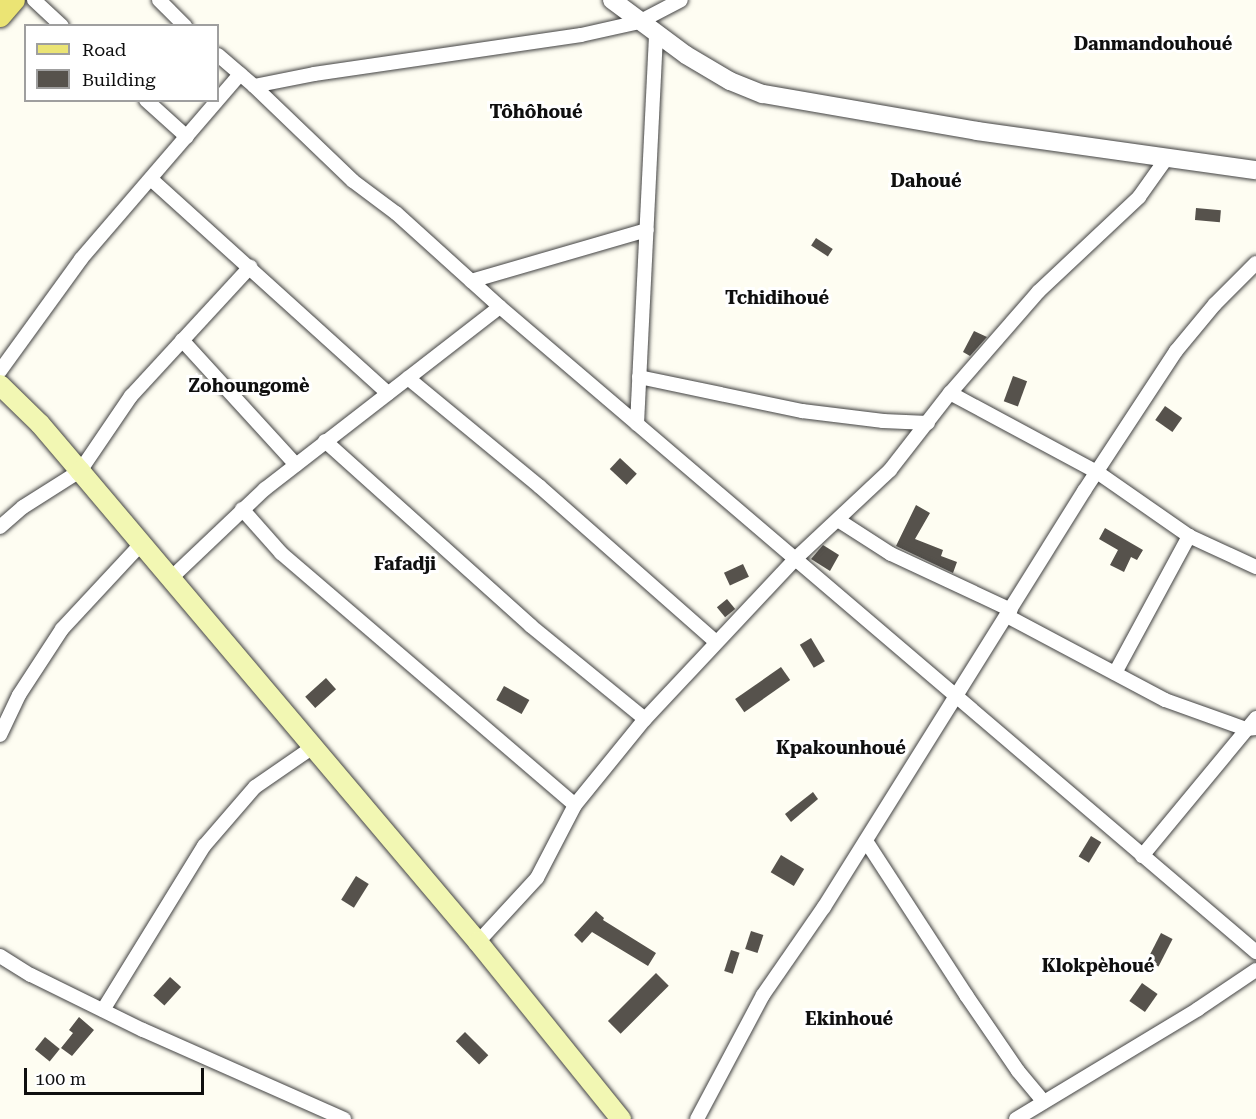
<!DOCTYPE html>
<meta charset="utf-8">
<style>
body{margin:0}
#map{position:relative;width:1256px;height:1119px;overflow:hidden;background:#fefdf2;font-family:"Roboto Serif",serif}
div>[style]{position:absolute}
.building>*{inset:0;background:#56524c;transform-origin:0 0}
.roads{filter:drop-shadow(0 0 2px #424242) drop-shadow(0 0 2px #424242)}
.minor>*{height:14px;margin:-7px;padding:0 7px;transform-origin:7px;border-radius:7px;background:#fff}
.tertiary>*{height:18px;margin:-9px;padding:0 9px;transform-origin:9px;border-radius:9px;background:#fff}
.secondary>*{height:20px;margin:-10px;padding:0 10px;transform-origin:10px;border-radius:10px;background:#f2f7b3}
.primary>*{height:22px;margin:-11px;padding:0 11px;transform-origin:11px;border-radius:11px;background:#ebe474}
span{translate:-50% -50%;white-space:nowrap;text-align:center;line-height:1.15;-webkit-text-stroke:6px #fff;paint-order:stroke}
.quarter-label{font-size:18px;color:#0f0f0f;font-weight:700}
.legend{position:absolute;left:24px;top:24px;width:195px;height:78px;box-sizing:border-box;background:#fff;border:2px solid #9f9f9f;margin:0;padding:8px 10px;list-style:none;font-size:18px;color:#0f0f0f}
.legend li{display:flex;align-items:center;gap:12px;height:30px}
.legend b{width:30px;border:2px solid #9f9f9f}
.scale{position:absolute;left:24px;top:1068px;width:180px;height:27px;box-sizing:border-box;border:3px solid #0f0f0f;border-top:0;padding-left:8px;font-size:18px;line-height:21px;white-space:nowrap;color:#0f0f0f;-webkit-text-stroke:4px #fff;paint-order:stroke}
</style>
<div id="map">
<div class="building">
<i style="left:1196px;top:208px;width:25px;height:12px;rotate:5deg"></i>
<i style="left:816px;top:238px;width:20px;height:9px;rotate:33deg"></i>
<i style="clip-path:polygon(974px 331px,987px 337px,970px 356px,963px 352px)"></i>
<i style="left:1013px;top:376px;width:15px;height:27px;rotate:20deg"></i>
<i style="left:1165px;top:406px;width:21px;height:17px;rotate:35deg"></i>
<i style="left:620px;top:458px;width:23px;height:15px;rotate:43deg"></i>
<i style="clip-path:polygon(916px 505px,930px 513px,915px 539px,943px 550px,941px 556px,957px 562px,953px 573px,896px 546px)"></i>
<i style="clip-path:polygon(1105px 528px,1143px 550px,1137px 560px,1131px 557px,1124px 572px,1110px 565px,1118px 550px,1099px 539px)"></i>
<i style="clip-path:polygon(823px 545px,839px 555px,830px 571px,811px 559px)"></i>
<i style="left:743px;top:564px;width:14px;height:21px;rotate:65deg"></i>
<i style="left:727px;top:599px;width:13px;height:13px;rotate:51deg"></i>
<i style="left:811px;top:638px;width:27px;height:13px;rotate:59deg"></i>
<i style="left:781px;top:667px;width:16px;height:56px;rotate:55deg"></i>
<i style="left:326px;top:678px;width:15px;height:28px;rotate:48deg"></i>
<i style="left:504px;top:686px;width:29px;height:16px;rotate:29deg"></i>
<i style="clip-path:polygon(813px 792px,818px 799px,791px 822px,785px 814px)"></i>
<i style="left:1091px;top:836px;width:12px;height:24px;rotate:31deg"></i>
<i style="left:781px;top:855px;width:27px;height:20px;rotate:31deg"></i>
<i style="left:356px;top:876px;width:15px;height:28px;rotate:32deg"></i>
<i style="clip-path:polygon(596px 911px,604px 918px,603px 920px,656px 953px,648px 966px,592px 932px,582px 943px,574px 935px)"></i>
<i style="left:751px;top:931px;width:13px;height:19px;rotate:18deg"></i>
<i style="left:1161px;top:933px;width:13px;height:31px;rotate:27deg"></i>
<i style="left:731px;top:950px;width:9px;height:22px;rotate:18deg"></i>
<i style="left:656px;top:973px;width:18px;height:68px;rotate:45deg"></i>
<i style="left:170px;top:977px;width:15px;height:25px;rotate:42deg"></i>
<i style="left:1142px;top:983px;width:19px;height:22px;rotate:35deg"></i>
<i style="clip-path:polygon(79px 1017px,94px 1030px,72px 1056px,61px 1048px,73px 1033px,69px 1030px)"></i>
<i style="left:465px;top:1032px;width:33px;height:13px;rotate:45deg"></i>
<i style="left:45px;top:1037px;width:19px;height:16px;rotate:39deg"></i>
</div>
<div class="roads">
<div class="minor">
<i style="left:34px;top:0;width:38px;rotate:43deg"></i>
<i style="left:159px;top:0;width:37px;rotate:45deg"></i>
<i style="left:218px;top:55px;width:48px;rotate:40.7deg"></i>
<i style="left:254px;top:86px;width:137px;rotate:43.8deg"></i>
<i style="left:353px;top:181px;width:54px;rotate:36.7deg"></i>
<i style="left:396px;top:213px;width:140px;rotate:42.1deg"></i>
<i style="left:500px;top:307px;width:994px;rotate:40.47deg"></i>
<i style="left:254px;top:86px;width:61px;rotate:-11.3deg"></i>
<i style="left:314px;top:74px;width:270px;rotate:-8.3deg"></i>
<i style="left:581px;top:35px;width:59px;rotate:-12.6deg"></i>
<i style="left:639px;top:22px;width:47px;rotate:-27.6deg"></i>
<i style="left:146px;top:100px;width:55px;rotate:42.1deg"></i>
<i style="left:152px;top:180px;width:318px;rotate:42.1deg"></i>
<i style="left:471px;top:281px;width:183px;rotate:-16.2deg"></i>
<i style="left:182px;top:340px;width:169px;rotate:47.6deg"></i>
<i style="left:0;top:371px;width:138px;rotate:-54.1deg"></i>
<i style="left:81px;top:259px;width:244px;rotate:-49.3deg"></i>
<i style="left:639px;top:377px;width:167px;rotate:11.8deg"></i>
<i style="left:802px;top:411px;width:82px;rotate:7deg"></i>
<i style="left:883px;top:421px;width:45px;rotate:2.5deg"></i>
<i style="left:408px;top:378px;width:170px;rotate:39.5deg"></i>
<i style="left:539px;top:486px;width:236px;rotate:41.4deg"></i>
<i style="left:950px;top:393px;width:167px;rotate:28.3deg"></i>
<i style="left:1097px;top:472px;width:112px;rotate:34.8deg"></i>
<i style="left:1189px;top:536px;width:74px;rotate:24.8deg"></i>
<i style="left:637px;top:424px;width:390px;rotate:-87.2deg"></i>
<i style="left:325px;top:441px;width:277px;rotate:41.9deg"></i>
<i style="left:531px;top:626px;width:147px;rotate:39.2deg"></i>
<i style="left:242px;top:509px;width:59px;rotate:48.4deg"></i>
<i style="left:281px;top:553px;width:387px;rotate:40.6deg"></i>
<i style="left:838px;top:520px;width:63px;rotate:32.7deg"></i>
<i style="left:891px;top:554px;width:132px;rotate:25deg"></i>
<i style="left:0;top:527px;width:30px;rotate:-41deg"></i>
<i style="left:23px;top:507px;width:67px;rotate:-32.3deg"></i>
<i style="left:80px;top:471px;width:91px;rotate:-55.8deg"></i>
<i style="left:131px;top:396px;width:176px;rotate:-47.3deg"></i>
<i style="left:170px;top:579px;width:131px;rotate:-43.5deg"></i>
<i style="left:265px;top:489px;width:297px;rotate:-37.8deg"></i>
<i style="left:1007px;top:616px;width:179px;rotate:28deg"></i>
<i style="left:1165px;top:700px;width:86px;rotate:19.7deg"></i>
<i style="left:1246px;top:729px;width:10px;rotate:-6deg"></i>
<i style="left:1115px;top:673px;width:156px;rotate:-61.6deg"></i>
<i style="left:0;top:735px;width:44px;rotate:-64.6deg"></i>
<i style="left:19px;top:695px;width:79px;rotate:-56.9deg"></i>
<i style="left:62px;top:629px;width:116px;rotate:-47.1deg"></i>
<i style="left:866px;top:841px;width:184px;rotate:57deg"></i>
<i style="left:966px;top:995px;width:92px;rotate:55.6deg"></i>
<i style="left:1018px;top:1071px;width:40px;rotate:50deg"></i>
<i style="left:1142px;top:856px;width:179px;rotate:-50.4deg"></i>
<i style="left:478px;top:942px;width:87px;rotate:-47.3deg"></i>
<i style="left:537px;top:878px;width:82px;rotate:-62.5deg"></i>
<i style="left:575px;top:805px;width:111px;rotate:-50.9deg"></i>
<i style="left:645px;top:719px;width:219px;rotate:-46.8deg"></i>
<i style="left:795px;top:559px;width:130px;rotate:-43.1deg"></i>
<i style="left:890px;top:470px;width:98px;rotate:-52.1deg"></i>
<i style="left:950px;top:393px;width:134px;rotate:-48.9deg"></i>
<i style="left:1038px;top:292px;width:139px;rotate:-43.2deg"></i>
<i style="left:1139px;top:197px;width:47px;rotate:-54.6deg"></i>
<i style="left:0;top:956px;width:36px;rotate:32deg"></i>
<i style="left:31px;top:975px;width:125px;rotate:26.2deg"></i>
<i style="left:143px;top:1030px;width:220px;rotate:23.9deg"></i>
<i style="left:103px;top:1010px;width:193px;rotate:-58.4deg"></i>
<i style="left:204px;top:846px;width:78px;rotate:-49.2deg"></i>
<i style="left:255px;top:787px;width:70px;rotate:-34.6deg"></i>
<i style="left:697px;top:1119px;width:140px;rotate:-62deg"></i>
<i style="left:763px;top:995px;width:107px;rotate:-55.3deg"></i>
<i style="left:824px;top:907px;width:491px;rotate:-58deg"></i>
<i style="left:1084px;top:491px;width:168px;rotate:-56.7deg"></i>
<i style="left:1176px;top:351px;width:61px;rotate:-50.3deg"></i>
<i style="left:1215px;top:304px;width:58px;rotate:-45deg"></i>
<i style="left:1016px;top:1119px;width:213px;rotate:-31.1deg"></i>
<i style="left:1198px;top:1009px;width:70px;rotate:-33.9deg"></i>
</div>
<div class="tertiary">
<i style="left:612px;top:0;width:92px;rotate:36.6deg"></i>
<i style="left:686px;top:55px;width:51px;rotate:30.6deg"></i>
<i style="left:730px;top:81px;width:35px;rotate:22deg"></i>
<i style="left:763px;top:94px;width:217px;rotate:9.8deg"></i>
<i style="left:977px;top:131px;width:282px;rotate:8deg"></i>
</div>
<div class="secondary">
<i style="left:0;top:385px;width:56px;rotate:44.3deg"></i>
<i style="left:40px;top:424px;width:62px;rotate:49.6deg"></i>
<i style="left:80px;top:471px;width:617px;rotate:49.8deg"></i>
<i style="left:478px;top:942px;width:228px;rotate:51.1deg"></i>
</div>
<div class="primary">
<i style="left:0;top:16px;width:21px;rotate:-49deg"></i>
</div>
</div>
<div class="quarter-label">
<span style="left:1153px;top:44px">Danmandouhoué</span>
<span style="left:536px;top:112px">Tôhôhoué</span>
<span style="left:926px;top:181px">Dahoué</span>
<span style="left:777px;top:298px">Tchidihoué</span>
<span style="left:249px;top:386px">Zohoungomè</span>
<span style="left:405px;top:564px">Fafadji</span>
<span style="left:841px;top:748px">Kpakounhoué</span>
<span style="left:1098px;top:966px">Klokpèhoué</span>
<span style="left:849px;top:1019px">Ekinhoué</span>
</div>
<ul class="legend">
<li><b style="height:8px;background:#ebe474"></b>Road</li>
<li><b style="height:16px;background:#56524c"></b>Building</li>
</ul>
<div class="scale">100 m</div>
</div>
